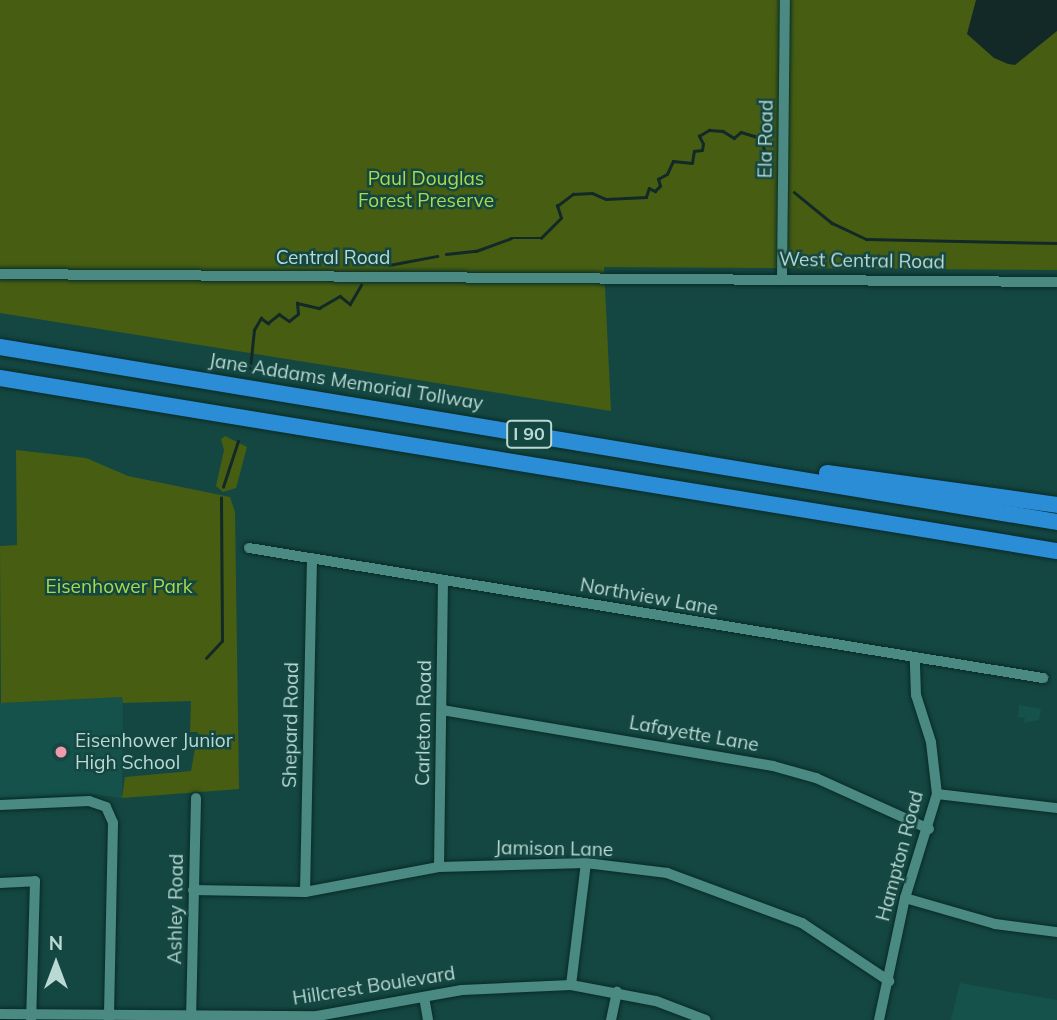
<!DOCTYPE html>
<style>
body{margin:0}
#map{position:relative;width:1057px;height:1020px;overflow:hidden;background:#154742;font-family:Mulish,sans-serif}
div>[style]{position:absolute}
.built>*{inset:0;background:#15524c}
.green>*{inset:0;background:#475e12}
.water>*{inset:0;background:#132927}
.stream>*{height:2.5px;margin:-1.25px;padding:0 1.25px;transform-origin:1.25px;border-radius:1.25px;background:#132927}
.roads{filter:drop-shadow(0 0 2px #082b27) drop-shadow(0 0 2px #082b27)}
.minor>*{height:10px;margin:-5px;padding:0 5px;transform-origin:5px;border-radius:5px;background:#4b8a82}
.highway>*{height:16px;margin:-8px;padding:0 8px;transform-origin:8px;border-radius:8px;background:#2a8dd6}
.dots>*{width:19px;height:19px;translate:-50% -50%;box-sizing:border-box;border:4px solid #154742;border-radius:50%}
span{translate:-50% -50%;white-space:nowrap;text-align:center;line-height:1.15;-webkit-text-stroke:5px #154742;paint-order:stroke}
.shield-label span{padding:2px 5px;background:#154742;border:2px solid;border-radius:5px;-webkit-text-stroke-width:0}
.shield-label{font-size:18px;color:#bad9d4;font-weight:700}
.street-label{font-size:19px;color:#bad9d4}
.park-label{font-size:19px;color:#aad94c}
.poi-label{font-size:19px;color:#bad9d4}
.left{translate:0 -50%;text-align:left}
.north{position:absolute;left:21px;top:929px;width:70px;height:70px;-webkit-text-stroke:5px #154742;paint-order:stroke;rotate:0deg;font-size:19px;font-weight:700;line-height:28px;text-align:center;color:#bad9d4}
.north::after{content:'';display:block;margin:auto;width:24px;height:32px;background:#bad9d4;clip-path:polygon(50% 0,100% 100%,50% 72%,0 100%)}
</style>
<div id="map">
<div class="built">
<i style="clip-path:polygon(123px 697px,122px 798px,93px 794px,0 798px,0 703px)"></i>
<i style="clip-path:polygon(1019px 705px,1041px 709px,1039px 720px,1024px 723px,1025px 718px,1018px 717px)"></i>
<i style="clip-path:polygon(960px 983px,1057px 1000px,1057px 1020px,951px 1020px)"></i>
</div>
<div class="green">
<i style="clip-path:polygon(0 0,1057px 0,1057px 270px,604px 267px,611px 411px,0 313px)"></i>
<i style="clip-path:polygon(225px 436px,247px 447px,236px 488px,223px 492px,216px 486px,224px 450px,221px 439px)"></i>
<i style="clip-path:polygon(16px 450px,86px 458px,128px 476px,230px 497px,235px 512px,239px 789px,122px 798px,125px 777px,191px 771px,198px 732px,190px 732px,191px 701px,123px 703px,122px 697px,1px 703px,0 546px,17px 545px)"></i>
</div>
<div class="water">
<i style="clip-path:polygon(976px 0,1057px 0,1057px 31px,1015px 65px,1008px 64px,994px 58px,967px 34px)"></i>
</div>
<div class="stream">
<i style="left:794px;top:192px;width:49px;rotate:39.2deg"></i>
<i style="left:832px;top:223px;width:38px;rotate:25deg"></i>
<i style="left:866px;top:239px;width:191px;rotate:1.2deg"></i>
<i style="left:446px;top:254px;width:30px;rotate:-6deg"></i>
<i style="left:476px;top:251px;width:37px;rotate:-20deg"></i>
<i style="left:511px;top:238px;width:30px"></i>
<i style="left:541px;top:238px;width:28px;rotate:-45deg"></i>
<i style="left:561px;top:218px;width:13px;rotate:-108deg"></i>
<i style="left:557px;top:206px;width:20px;rotate:-37deg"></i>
<i style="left:573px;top:194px;width:19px;rotate:-3deg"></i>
<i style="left:592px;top:193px;width:15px;rotate:23deg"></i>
<i style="left:606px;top:199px;width:40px;rotate:-2.9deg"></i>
<i style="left:646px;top:197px;width:9px;rotate:-72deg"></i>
<i style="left:649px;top:188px;width:7px;rotate:27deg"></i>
<i style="left:655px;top:191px;width:7px;rotate:-45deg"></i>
<i style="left:660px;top:186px;width:7px;rotate:-106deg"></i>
<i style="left:658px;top:179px;width:10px;rotate:-29deg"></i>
<i style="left:667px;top:174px;width:14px;rotate:-65deg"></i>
<i style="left:673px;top:161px;width:19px;rotate:6deg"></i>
<i style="left:692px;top:163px;width:12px;rotate:-81deg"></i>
<i style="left:694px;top:151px;width:8px;rotate:-7deg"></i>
<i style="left:702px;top:150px;width:6px;rotate:-81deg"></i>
<i style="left:703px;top:144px;width:9px;rotate:-117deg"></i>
<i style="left:699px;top:136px;width:12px;rotate:-31deg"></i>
<i style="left:709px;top:130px;width:14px;rotate:4deg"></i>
<i style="left:723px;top:131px;width:13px;rotate:32deg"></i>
<i style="left:734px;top:138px;width:9px;rotate:-41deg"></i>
<i style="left:741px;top:132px;width:21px;rotate:17deg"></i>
<i style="left:761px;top:138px;width:26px;rotate:74deg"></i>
<i style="left:389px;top:265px;width:49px;rotate:-10.6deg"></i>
<i style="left:250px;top:368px;width:38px;rotate:-84deg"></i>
<i style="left:254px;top:330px;width:14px;rotate:-60deg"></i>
<i style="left:261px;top:318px;width:9px;rotate:36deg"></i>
<i style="left:268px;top:323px;width:14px;rotate:-39deg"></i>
<i style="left:279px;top:314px;width:12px;rotate:35deg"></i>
<i style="left:289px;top:321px;width:11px;rotate:-38deg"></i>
<i style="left:298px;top:314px;width:11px;rotate:-95deg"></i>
<i style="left:297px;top:303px;width:23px;rotate:13deg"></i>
<i style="left:319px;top:308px;width:24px;rotate:-30deg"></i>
<i style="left:340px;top:296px;width:13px;rotate:39deg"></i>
<i style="left:350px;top:304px;width:22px;rotate:-60deg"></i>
<i style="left:223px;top:487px;width:48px;rotate:-71.9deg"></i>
<i style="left:206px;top:658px;width:23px;rotate:-47deg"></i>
<i style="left:222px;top:641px;width:143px;rotate:-90.4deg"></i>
</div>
<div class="roads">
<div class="minor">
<i style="left:0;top:274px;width:1057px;rotate:0.43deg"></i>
<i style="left:782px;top:277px;width:277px;rotate:-89.4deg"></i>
<i style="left:249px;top:548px;width:805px;rotate:9.3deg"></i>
<i style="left:442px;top:710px;width:336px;rotate:9.6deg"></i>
<i style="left:773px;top:766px;width:45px;rotate:15.6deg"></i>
<i style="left:816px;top:778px;width:124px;rotate:24.3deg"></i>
<i style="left:937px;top:794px;width:121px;rotate:6.7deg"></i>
<i style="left:0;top:805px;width:89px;rotate:-2.6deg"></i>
<i style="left:89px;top:801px;width:18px;rotate:19deg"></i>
<i style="left:106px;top:807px;width:17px;rotate:66deg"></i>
<i style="left:113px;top:823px;width:197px;rotate:91.2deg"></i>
<i style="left:439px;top:867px;width:287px;rotate:-89.2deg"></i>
<i style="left:0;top:883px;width:35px;rotate:-3deg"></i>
<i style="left:35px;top:881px;width:139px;rotate:91.6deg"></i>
<i style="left:193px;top:890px;width:112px;rotate:1deg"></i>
<i style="left:305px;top:892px;width:136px;rotate:-10.6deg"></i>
<i style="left:439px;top:867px;width:147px;rotate:-1.6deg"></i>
<i style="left:586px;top:863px;width:82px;rotate:7deg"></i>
<i style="left:667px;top:873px;width:144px;rotate:20.3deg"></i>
<i style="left:802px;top:923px;width:105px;rotate:33.7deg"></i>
<i style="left:305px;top:892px;width:333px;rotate:-88.8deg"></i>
<i style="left:905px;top:898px;width:94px;rotate:16.1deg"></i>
<i style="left:995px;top:924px;width:63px;rotate:7.4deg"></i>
<i style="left:571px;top:985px;width:123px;rotate:-83deg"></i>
<i style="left:424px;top:997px;width:23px;rotate:80deg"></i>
<i style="left:0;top:1014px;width:317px;rotate:0.4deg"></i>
<i style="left:317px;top:1016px;width:147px;rotate:-10.2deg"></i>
<i style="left:462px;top:990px;width:109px;rotate:-2.6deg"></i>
<i style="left:571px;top:985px;width:86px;rotate:10.7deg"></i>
<i style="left:656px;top:1001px;width:53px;rotate:20.8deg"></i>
<i style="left:191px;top:1020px;width:222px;rotate:-88.7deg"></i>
<i style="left:611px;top:1020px;width:29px;rotate:-78deg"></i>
<i style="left:879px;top:1020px;width:125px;rotate:-78deg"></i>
<i style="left:905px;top:898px;width:109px;rotate:-72.9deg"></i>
<i style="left:937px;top:794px;width:52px;rotate:-96.6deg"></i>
<i style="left:931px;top:742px;width:49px;rotate:-107.7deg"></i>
<i style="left:916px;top:695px;width:36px;rotate:-92deg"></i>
</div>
<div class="highway">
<i style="left:0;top:347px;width:1071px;rotate:9.4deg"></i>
<i style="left:0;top:378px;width:1071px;rotate:9.3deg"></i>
<i style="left:827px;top:473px;width:232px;rotate:7.9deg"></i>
</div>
</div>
<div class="dots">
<i style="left:61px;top:752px;background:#f29aad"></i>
</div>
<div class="shield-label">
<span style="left:529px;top:434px">I 90</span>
</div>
<div class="street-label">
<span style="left:766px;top:139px;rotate:-89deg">Ela Road</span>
<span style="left:333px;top:258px">Central Road</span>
<span style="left:862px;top:261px;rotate:1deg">West Central Road</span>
<span style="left:346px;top:382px;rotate:9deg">Jane Addams Memorial Tollway</span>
<span style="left:649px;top:597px;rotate:10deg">Northview Lane</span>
<span style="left:424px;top:723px;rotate:-89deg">Carleton Road</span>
<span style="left:291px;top:725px;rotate:-89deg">Shepard Road</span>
<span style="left:694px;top:734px;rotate:10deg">Lafayette Lane</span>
<span style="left:554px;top:849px;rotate:1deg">Jamison Lane</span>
<span style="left:900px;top:856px;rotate:-75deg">Hampton Road</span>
<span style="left:176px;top:909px;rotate:-89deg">Ashley Road</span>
<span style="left:374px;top:986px;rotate:-9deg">Hillcrest Boulevard</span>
</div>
<div class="park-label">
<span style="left:426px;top:190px">Paul Douglas<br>Forest Preserve</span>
<span style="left:119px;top:587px">Eisenhower Park</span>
</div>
<div class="poi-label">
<span class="left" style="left:75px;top:752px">Eisenhower Junior<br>High School</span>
</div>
<div class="north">N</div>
</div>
